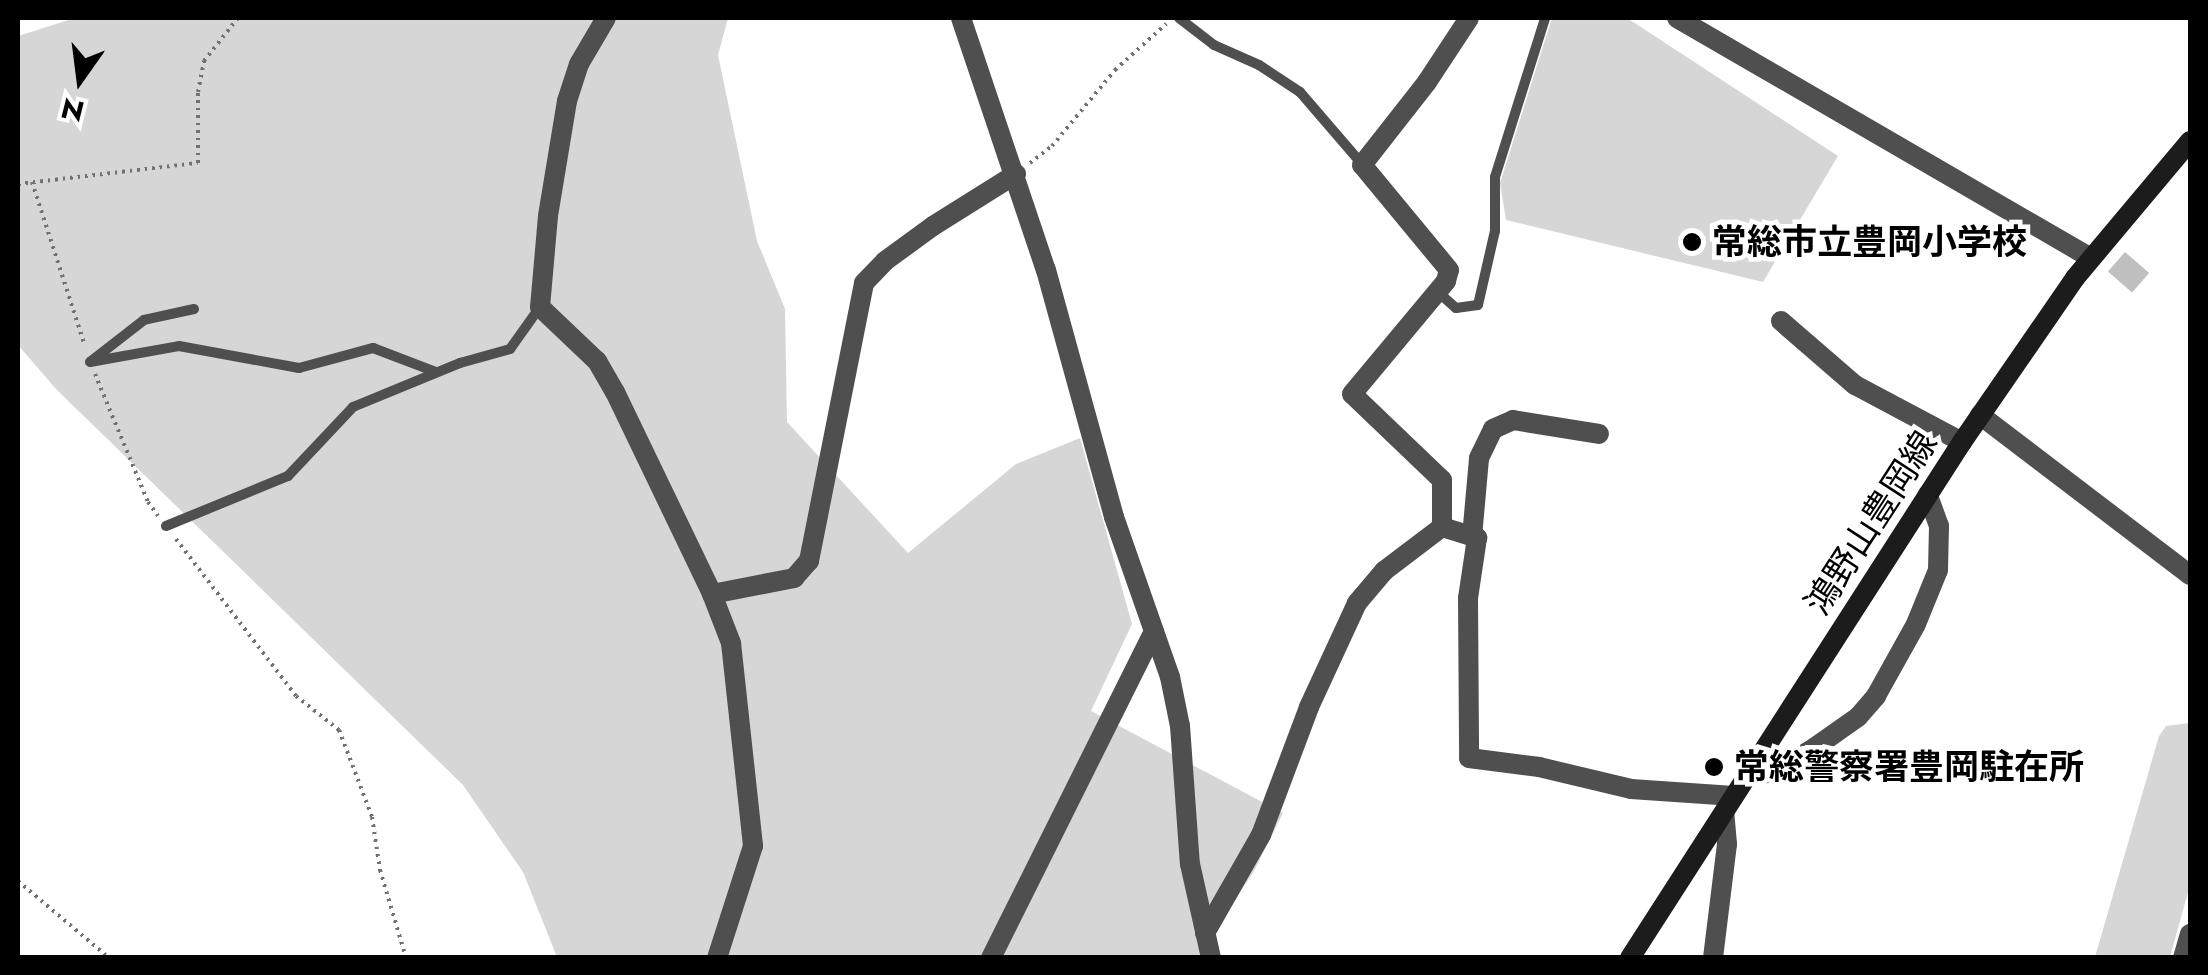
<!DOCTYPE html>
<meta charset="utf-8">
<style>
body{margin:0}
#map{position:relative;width:2208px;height:975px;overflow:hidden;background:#fff;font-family:Jost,"Noto Sans JP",sans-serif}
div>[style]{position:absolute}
.green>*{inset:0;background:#d6d6d6}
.building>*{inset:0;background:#bfbfbf;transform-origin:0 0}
.path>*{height:4px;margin-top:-2px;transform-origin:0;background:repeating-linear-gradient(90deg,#717171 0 2.5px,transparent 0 7.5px)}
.service>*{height:10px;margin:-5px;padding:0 5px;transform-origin:5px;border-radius:5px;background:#4f4f4f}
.minor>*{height:20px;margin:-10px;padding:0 10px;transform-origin:10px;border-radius:10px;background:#4f4f4f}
.secondary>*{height:20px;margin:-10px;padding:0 10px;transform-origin:10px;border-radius:10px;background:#1c1c1c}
.dots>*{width:28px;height:28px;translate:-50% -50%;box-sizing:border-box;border:5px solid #fff;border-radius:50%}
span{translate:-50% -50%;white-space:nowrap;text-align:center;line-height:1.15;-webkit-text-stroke:9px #fff;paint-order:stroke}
.poi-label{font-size:35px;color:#000;font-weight:700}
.left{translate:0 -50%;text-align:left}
.street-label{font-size:35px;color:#000}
.frame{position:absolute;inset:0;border:20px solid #000;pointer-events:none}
.north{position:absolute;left:30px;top:30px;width:100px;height:100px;-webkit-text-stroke:8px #fff;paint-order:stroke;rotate:194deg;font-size:28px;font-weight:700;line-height:40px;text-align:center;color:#000}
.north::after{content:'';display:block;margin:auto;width:35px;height:45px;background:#000;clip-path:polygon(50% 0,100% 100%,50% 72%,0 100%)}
</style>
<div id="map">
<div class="green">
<i style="clip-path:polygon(75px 18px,728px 18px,718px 55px,757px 241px,785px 309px,787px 422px,908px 553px,1016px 464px,1080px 438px,1132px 624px,1091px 711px,1283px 813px,1254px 871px,1198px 957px,557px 957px,523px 872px,463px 785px,56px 389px,18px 345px,18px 36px)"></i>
<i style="clip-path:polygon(1552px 18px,1627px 18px,1838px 156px,1763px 282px,1506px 220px,1500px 183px)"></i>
<i style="clip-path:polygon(2190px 723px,2190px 885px,2170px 957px,2095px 957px,2159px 736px,2166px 726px)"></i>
</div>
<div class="building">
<i style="left:2125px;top:252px;width:32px;height:26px;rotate:41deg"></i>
</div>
<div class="path">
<i style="left:1030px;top:163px;width:28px;rotate:-38deg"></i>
<i style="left:1052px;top:146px;width:99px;rotate:-50.3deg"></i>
<i style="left:1115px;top:70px;width:69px;rotate:-42deg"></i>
<i style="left:32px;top:182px;width:172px;rotate:72.1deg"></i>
<i style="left:18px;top:184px;width:181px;rotate:-6.7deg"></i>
<i style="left:198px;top:163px;width:71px;rotate:-90deg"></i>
<i style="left:198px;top:92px;width:32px;rotate:-79deg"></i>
<i style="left:204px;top:61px;width:55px;rotate:-51.7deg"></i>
<i style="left:95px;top:374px;width:139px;rotate:67.5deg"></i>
<i style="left:148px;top:502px;width:17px;rotate:54deg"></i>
<i style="left:176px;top:539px;width:198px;rotate:52.6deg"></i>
<i style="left:296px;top:696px;width:55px;rotate:38.3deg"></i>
<i style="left:339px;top:730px;width:93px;rotate:69.2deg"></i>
<i style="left:372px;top:817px;width:54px;rotate:81.4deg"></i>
<i style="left:380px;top:870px;width:92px;rotate:73.5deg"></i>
<i style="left:18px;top:881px;width:119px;rotate:40.2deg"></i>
</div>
<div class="service">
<i style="left:1179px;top:18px;width:44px;rotate:37.6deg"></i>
<i style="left:1214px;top:45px;width:49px;rotate:24deg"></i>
<i style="left:1259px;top:65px;width:49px;rotate:33.4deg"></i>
<i style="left:1300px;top:92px;width:95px;rotate:49.3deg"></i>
<i style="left:1438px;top:292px;width:24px;rotate:42deg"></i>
<i style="left:1456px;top:308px;width:22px;rotate:-8deg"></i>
<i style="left:1478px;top:305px;width:76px;rotate:-77.1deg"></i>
<i style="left:1495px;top:231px;width:54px;rotate:-90deg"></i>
<i style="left:1495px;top:177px;width:167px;rotate:-72.5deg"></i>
<i style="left:194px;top:309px;width:51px;rotate:167.6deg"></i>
<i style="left:144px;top:320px;width:68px;rotate:142.1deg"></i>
<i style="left:90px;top:362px;width:90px;rotate:-10.2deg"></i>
<i style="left:179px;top:346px;width:122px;rotate:10.4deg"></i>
<i style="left:299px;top:368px;width:77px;rotate:-15.1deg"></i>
<i style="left:373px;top:348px;width:67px;rotate:20.9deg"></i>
<i style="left:166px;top:526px;width:132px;rotate:-22.3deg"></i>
<i style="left:288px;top:476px;width:95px;rotate:-46.7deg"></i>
<i style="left:353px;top:407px;width:116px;rotate:-22.4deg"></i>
<i style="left:460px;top:363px;width:52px;rotate:-15.6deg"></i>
<i style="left:510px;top:349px;width:52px;rotate:-54.5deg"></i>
</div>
<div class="minor">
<i style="left:606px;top:18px;width:53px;rotate:120.4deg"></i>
<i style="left:579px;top:64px;width:39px;rotate:108deg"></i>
<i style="left:567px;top:101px;width:117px;rotate:99.4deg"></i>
<i style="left:548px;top:216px;width:91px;rotate:95deg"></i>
<i style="left:540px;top:307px;width:79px;rotate:43.5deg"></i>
<i style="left:597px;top:361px;width:36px;rotate:60deg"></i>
<i style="left:615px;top:392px;width:224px;rotate:64.3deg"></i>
<i style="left:712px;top:594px;width:53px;rotate:68.8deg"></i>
<i style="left:731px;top:643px;width:204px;rotate:83.8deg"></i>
<i style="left:753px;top:846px;width:118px;rotate:107.8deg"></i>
<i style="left:961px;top:18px;width:266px;rotate:71.4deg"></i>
<i style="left:1046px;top:270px;width:256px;rotate:74.6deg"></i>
<i style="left:1114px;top:517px;width:170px;rotate:70.7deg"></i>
<i style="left:1170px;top:677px;width:50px;rotate:78.5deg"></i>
<i style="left:1180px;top:726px;width:138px;rotate:85.9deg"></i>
<i style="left:1190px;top:864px;width:96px;rotate:77.4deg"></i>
<i style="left:1677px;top:18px;width:479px;rotate:30.1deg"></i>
<i style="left:1781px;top:321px;width:98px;rotate:40.9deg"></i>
<i style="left:1855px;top:385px;width:121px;rotate:28deg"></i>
<i style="left:1980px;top:415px;width:264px;rotate:37.3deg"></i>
<i style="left:1442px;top:527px;width:47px;rotate:-90deg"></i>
<i style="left:1442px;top:480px;width:124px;rotate:-136.3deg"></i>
<i style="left:1352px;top:394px;width:147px;rotate:-50.2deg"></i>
<i style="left:1446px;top:281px;width:11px;rotate:-75deg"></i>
<i style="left:1449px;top:270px;width:136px;rotate:-129.6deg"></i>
<i style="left:1362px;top:165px;width:105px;rotate:-51.9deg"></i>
<i style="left:1427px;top:82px;width:77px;rotate:-56.7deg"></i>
<i style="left:1442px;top:527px;width:37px;rotate:17deg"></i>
<i style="left:1477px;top:538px;width:61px;rotate:98.5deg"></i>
<i style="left:1468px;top:598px;width:160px;rotate:89.6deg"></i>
<i style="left:1469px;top:758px;width:71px;rotate:7.3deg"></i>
<i style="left:1539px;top:767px;width:95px;rotate:13.4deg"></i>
<i style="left:1631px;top:789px;width:103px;rotate:3.9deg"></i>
<i style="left:1472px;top:537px;width:79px;rotate:-84.9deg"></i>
<i style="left:1479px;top:458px;width:32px;rotate:-64deg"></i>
<i style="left:1493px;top:429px;width:22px;rotate:-24deg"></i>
<i style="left:1513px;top:420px;width:87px;rotate:9.2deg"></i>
<i style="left:712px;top:594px;width:84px;rotate:-11deg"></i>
<i style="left:794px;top:578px;width:23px;rotate:-49deg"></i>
<i style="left:809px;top:561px;width:283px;rotate:-78.8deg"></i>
<i style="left:864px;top:283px;width:30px;rotate:-46deg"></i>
<i style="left:885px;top:261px;width:59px;rotate:-36.1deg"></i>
<i style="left:933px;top:226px;width:98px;rotate:-32.1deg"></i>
<i style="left:1746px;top:777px;width:31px;rotate:-11deg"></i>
<i style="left:1776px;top:771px;width:44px;rotate:-31.2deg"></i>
<i style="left:1814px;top:748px;width:54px;rotate:-35.2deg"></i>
<i style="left:1858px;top:717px;width:28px;rotate:-49deg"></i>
<i style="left:1876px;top:696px;width:82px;rotate:-60.9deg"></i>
<i style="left:1916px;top:624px;width:58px;rotate:-67.8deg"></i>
<i style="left:1938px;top:570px;width:44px;rotate:-88.7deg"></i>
<i style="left:1939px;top:526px;width:33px;rotate:-110deg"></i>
<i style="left:1205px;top:933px;width:113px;rotate:-60.3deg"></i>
<i style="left:1261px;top:835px;width:137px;rotate:-69.4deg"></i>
<i style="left:1309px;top:707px;width:115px;rotate:-65.2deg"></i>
<i style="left:1357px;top:603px;width:42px;rotate:-49.8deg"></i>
<i style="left:1384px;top:571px;width:73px;rotate:-37.2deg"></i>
<i style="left:991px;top:958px;width:365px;rotate:-63.5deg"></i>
<i style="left:1713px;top:958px;width:115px;rotate:-83deg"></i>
<i style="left:1727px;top:844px;width:32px;rotate:-95deg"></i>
<i style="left:2183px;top:958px;width:25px;rotate:-74deg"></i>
</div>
<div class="secondary">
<i style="left:1630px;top:958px;width:614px;rotate:-57.24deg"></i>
<i style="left:1962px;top:442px;width:199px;rotate:-55.4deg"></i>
<i style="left:2075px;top:278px;width:179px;rotate:-50deg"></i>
</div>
<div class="dots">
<i style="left:1692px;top:242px;background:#000"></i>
<i style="left:1714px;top:767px;background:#000"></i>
</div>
<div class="poi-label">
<span class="left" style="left:1712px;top:242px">常総市立豊岡小学校</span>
<span class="left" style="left:1734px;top:767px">常総警察署豊岡駐在所</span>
</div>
<div class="street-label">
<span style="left:1871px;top:523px;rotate:-57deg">鴻野山豊岡線</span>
</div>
<div class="frame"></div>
<div class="north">N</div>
</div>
